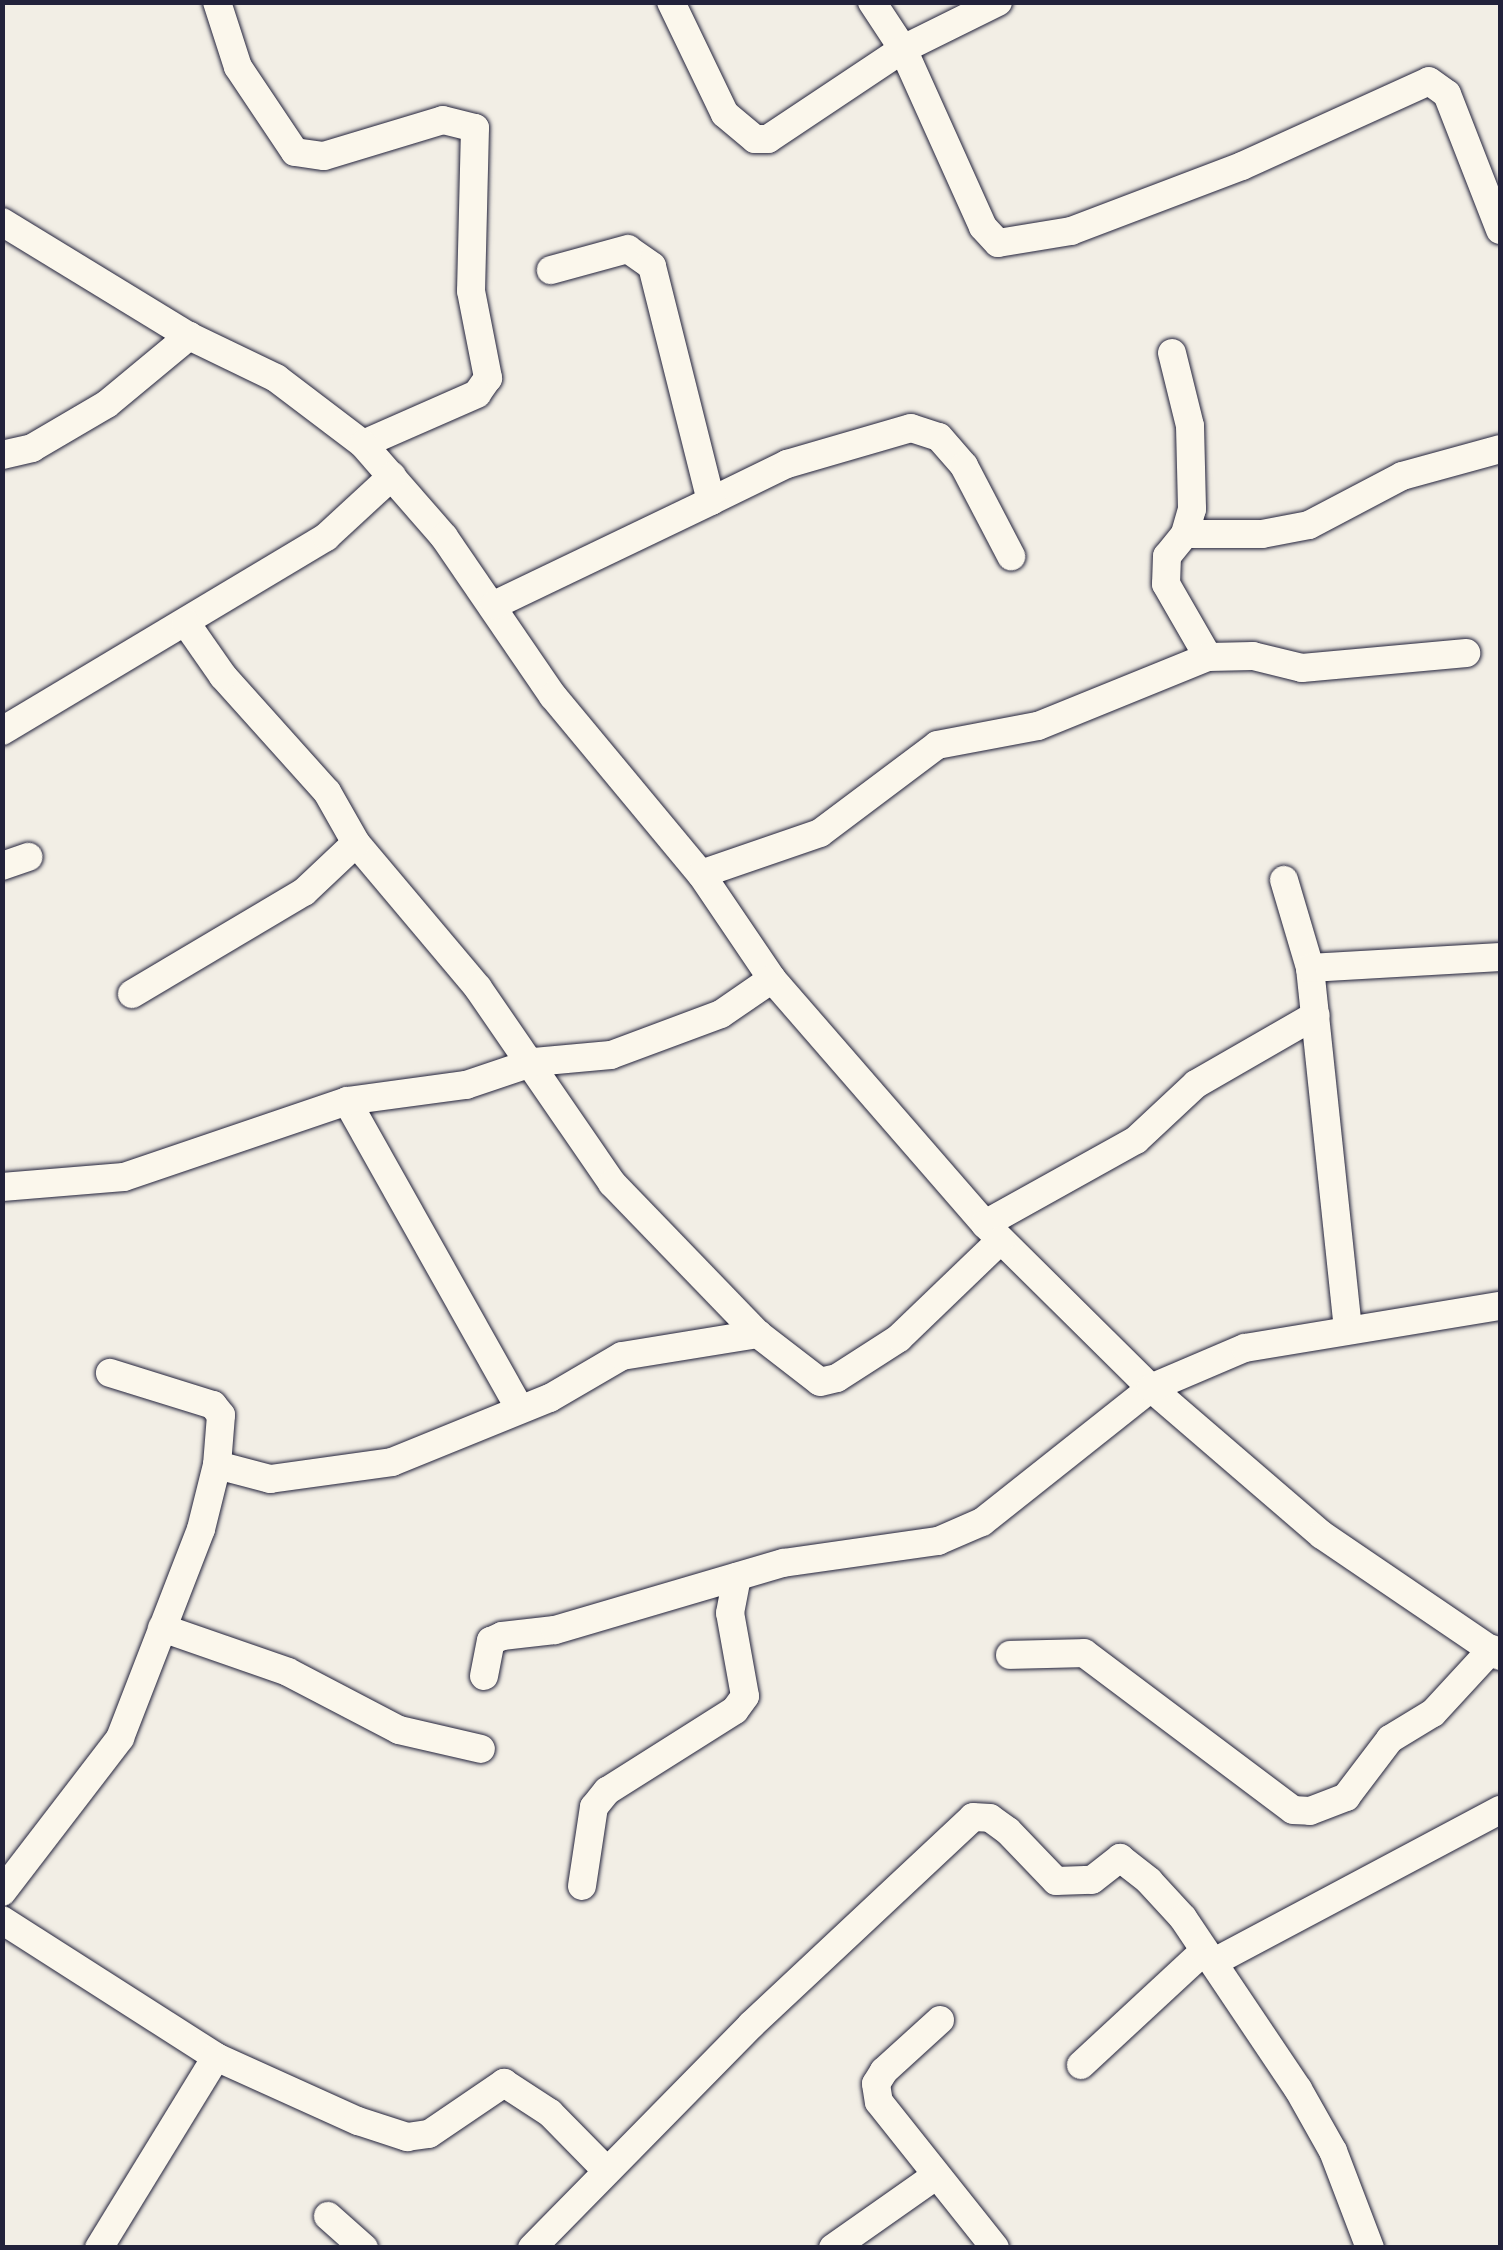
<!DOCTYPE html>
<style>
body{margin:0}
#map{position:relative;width:1503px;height:2250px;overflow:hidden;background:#f2eee5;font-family:Pangolin,sans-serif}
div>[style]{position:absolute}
.roads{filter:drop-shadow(0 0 2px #22223b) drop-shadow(0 0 2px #22223b)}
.minor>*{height:28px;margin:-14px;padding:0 14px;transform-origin:14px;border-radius:14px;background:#fbf7ec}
span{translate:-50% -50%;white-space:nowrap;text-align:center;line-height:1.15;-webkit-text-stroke:8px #fbf7ec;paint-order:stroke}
.frame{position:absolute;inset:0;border:5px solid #22223b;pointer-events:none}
</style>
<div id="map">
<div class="roads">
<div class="minor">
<i style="left:217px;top:2px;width:68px;rotate:72.1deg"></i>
<i style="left:238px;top:67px;width:102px;rotate:56.2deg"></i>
<i style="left:295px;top:152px;width:29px;rotate:8deg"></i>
<i style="left:324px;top:156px;width:124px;rotate:-16.8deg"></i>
<i style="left:443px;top:120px;width:33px;rotate:14deg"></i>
<i style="left:475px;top:128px;width:163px;rotate:91.4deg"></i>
<i style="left:471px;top:291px;width:89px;rotate:78.9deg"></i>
<i style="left:488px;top:378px;width:19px;rotate:125deg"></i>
<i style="left:477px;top:394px;width:124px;rotate:156.3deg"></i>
<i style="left:671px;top:2px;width:124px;rotate:64.3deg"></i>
<i style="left:725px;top:114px;width:39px;rotate:40deg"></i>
<i style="left:755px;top:139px;width:13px"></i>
<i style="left:768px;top:139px;width:162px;rotate:-33.7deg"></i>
<i style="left:903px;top:49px;width:106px;rotate:-26.3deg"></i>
<i style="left:872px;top:2px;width:56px;rotate:56.6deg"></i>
<i style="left:903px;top:49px;width:195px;rotate:65.8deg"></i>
<i style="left:983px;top:227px;width:22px;rotate:47deg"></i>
<i style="left:998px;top:243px;width:74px;rotate:-9.3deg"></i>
<i style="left:1071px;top:231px;width:183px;rotate:-20.8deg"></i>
<i style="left:1242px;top:166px;width:205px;rotate:-24.4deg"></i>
<i style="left:1429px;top:81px;width:22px;rotate:36deg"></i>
<i style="left:1447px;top:94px;width:146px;rotate:68.7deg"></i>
<i style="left:2px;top:222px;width:219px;rotate:31.4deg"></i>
<i style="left:189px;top:336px;width:97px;rotate:25.8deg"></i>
<i style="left:276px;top:378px;width:109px;rotate:37.2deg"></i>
<i style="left:363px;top:444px;width:123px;rotate:48.9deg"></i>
<i style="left:444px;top:537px;width:193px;rotate:55.6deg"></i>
<i style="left:553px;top:696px;width:231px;rotate:50.3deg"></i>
<i style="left:701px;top:874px;width:127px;rotate:55.9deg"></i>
<i style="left:772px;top:979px;width:325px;rotate:49deg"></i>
<i style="left:985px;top:1224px;width:233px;rotate:44.7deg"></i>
<i style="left:1151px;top:1388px;width:225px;rotate:40.7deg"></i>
<i style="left:1322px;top:1535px;width:215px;rotate:34.2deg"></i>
<i style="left:1172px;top:353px;width:75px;rotate:76.1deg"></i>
<i style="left:1190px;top:426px;width:83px;rotate:88.6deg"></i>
<i style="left:1192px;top:509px;width:26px;rotate:106deg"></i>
<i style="left:1185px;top:534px;width:28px;rotate:129deg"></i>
<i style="left:1167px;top:556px;width:28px;rotate:92deg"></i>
<i style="left:1166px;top:584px;width:84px;rotate:60.1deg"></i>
<i style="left:2px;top:455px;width:31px;rotate:-13deg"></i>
<i style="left:32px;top:448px;width:87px;rotate:-30.4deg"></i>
<i style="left:107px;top:404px;width:107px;rotate:-39.7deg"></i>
<i style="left:711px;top:501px;width:85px;rotate:-26deg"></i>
<i style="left:787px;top:464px;width:129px;rotate:-16.2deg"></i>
<i style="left:911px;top:428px;width:29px;rotate:18deg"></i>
<i style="left:939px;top:437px;width:38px;rotate:49deg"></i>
<i style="left:964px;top:466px;width:102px;rotate:62.4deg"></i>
<i style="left:1185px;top:534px;width:77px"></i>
<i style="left:1262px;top:534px;width:48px;rotate:-10.8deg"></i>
<i style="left:1309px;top:525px;width:105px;rotate:-27.8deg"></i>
<i style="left:1402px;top:476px;width:102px;rotate:-15.4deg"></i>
<i style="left:494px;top:605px;width:241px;rotate:-25.6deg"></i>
<i style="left:711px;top:501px;width:242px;rotate:-104.1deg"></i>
<i style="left:652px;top:266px;width:29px;rotate:-145deg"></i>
<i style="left:628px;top:249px;width:80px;rotate:164.7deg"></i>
<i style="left:2px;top:731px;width:378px;rotate:-30.9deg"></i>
<i style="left:326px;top:537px;width:90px;rotate:-42.7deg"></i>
<i style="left:356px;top:843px;width:189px;rotate:49.9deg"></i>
<i style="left:478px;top:988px;width:237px;rotate:55.5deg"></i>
<i style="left:612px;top:1183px;width:210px;rotate:46deg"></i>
<i style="left:2px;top:866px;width:28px;rotate:-19deg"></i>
<i style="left:701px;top:874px;width:126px;rotate:-19deg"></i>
<i style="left:820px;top:833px;width:146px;rotate:-36.9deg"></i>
<i style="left:937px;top:745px;width:103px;rotate:-10.7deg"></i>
<i style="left:1038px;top:726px;width:183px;rotate:-22.1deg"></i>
<i style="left:1208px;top:657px;width:45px;rotate:-1.3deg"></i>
<i style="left:1253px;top:656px;width:50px;rotate:13.8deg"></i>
<i style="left:1302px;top:668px;width:165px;rotate:-5.2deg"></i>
<i style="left:1284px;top:880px;width:92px;rotate:73.5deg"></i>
<i style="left:1310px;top:968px;width:362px;rotate:84deg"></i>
<i style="left:1310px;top:968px;width:190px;rotate:-3.3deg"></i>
<i style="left:132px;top:994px;width:200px;rotate:-30.7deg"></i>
<i style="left:304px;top:892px;width:71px;rotate:-43.3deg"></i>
<i style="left:356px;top:843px;width:59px;rotate:-119.6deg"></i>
<i style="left:327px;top:792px;width:156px;rotate:-131.9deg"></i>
<i style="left:223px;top:676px;width:65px;rotate:-124.9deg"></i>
<i style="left:347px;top:1101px;width:350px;rotate:60.7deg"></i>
<i style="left:2px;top:1187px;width:122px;rotate:-4.7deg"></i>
<i style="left:124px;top:1177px;width:236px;rotate:-18.8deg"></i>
<i style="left:347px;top:1101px;width:120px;rotate:-7.7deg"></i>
<i style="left:466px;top:1085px;width:72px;rotate:-18.7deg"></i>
<i style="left:534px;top:1062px;width:77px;rotate:-5.2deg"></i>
<i style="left:611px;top:1055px;width:117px;rotate:-20.4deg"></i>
<i style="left:721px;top:1014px;width:62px;rotate:-34.5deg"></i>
<i style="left:985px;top:1224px;width:173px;rotate:-29.1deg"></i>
<i style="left:1136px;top:1140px;width:82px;rotate:-43deg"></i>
<i style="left:1196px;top:1084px;width:138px;rotate:-29.9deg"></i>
<i style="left:217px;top:1465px;width:55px;rotate:14.8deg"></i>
<i style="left:270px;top:1479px;width:123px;rotate:-7.9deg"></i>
<i style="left:392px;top:1462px;width:170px;rotate:-22.1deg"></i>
<i style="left:550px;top:1398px;width:83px;rotate:-30.3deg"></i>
<i style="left:622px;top:1356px;width:138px;rotate:-9.2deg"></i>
<i style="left:758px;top:1334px;width:78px;rotate:37.7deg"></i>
<i style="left:820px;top:1382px;width:17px;rotate:-13deg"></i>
<i style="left:837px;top:1378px;width:74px;rotate:-32.8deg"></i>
<i style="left:899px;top:1338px;width:141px;rotate:-43.9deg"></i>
<i style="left:162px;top:1628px;width:133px;rotate:19.2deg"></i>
<i style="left:288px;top:1672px;width:125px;rotate:27.6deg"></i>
<i style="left:399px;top:1730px;width:84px;rotate:13deg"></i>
<i style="left:1010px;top:1655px;width:74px;rotate:-1.5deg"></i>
<i style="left:1084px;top:1653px;width:261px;rotate:36.9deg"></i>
<i style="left:1293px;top:1810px;width:17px;rotate:3deg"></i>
<i style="left:1310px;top:1811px;width:39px;rotate:-21deg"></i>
<i style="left:1346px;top:1797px;width:73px;rotate:-52.8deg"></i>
<i style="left:1390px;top:1739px;width:50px;rotate:-31.2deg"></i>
<i style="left:1433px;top:1713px;width:87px;rotate:-47.3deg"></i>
<i style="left:484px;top:1676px;width:36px;rotate:-79deg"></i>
<i style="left:491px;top:1641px;width:12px;rotate:-24deg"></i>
<i style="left:502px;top:1636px;width:53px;rotate:-6.5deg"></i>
<i style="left:555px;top:1630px;width:238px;rotate:-16.4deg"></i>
<i style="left:783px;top:1563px;width:157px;rotate:-8.1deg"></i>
<i style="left:938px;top:1541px;width:48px;rotate:-23.4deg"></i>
<i style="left:982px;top:1522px;width:216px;rotate:-38.4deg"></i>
<i style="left:1151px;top:1388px;width:102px;rotate:-23.1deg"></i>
<i style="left:1245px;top:1348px;width:258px;rotate:-9.4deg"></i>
<i style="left:582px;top:1886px;width:80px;rotate:-81.4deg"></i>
<i style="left:594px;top:1807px;width:21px;rotate:-51deg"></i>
<i style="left:607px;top:1791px;width:151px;rotate:-32.3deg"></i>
<i style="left:735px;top:1710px;width:17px;rotate:-54deg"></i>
<i style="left:745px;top:1696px;width:84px;rotate:-100.2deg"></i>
<i style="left:730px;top:1613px;width:37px;rotate:-79deg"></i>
<i style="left:2px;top:1892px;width:194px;rotate:-52.5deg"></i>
<i style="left:120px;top:1738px;width:224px;rotate:-68.8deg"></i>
<i style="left:201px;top:1529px;width:66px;rotate:-76deg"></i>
<i style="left:217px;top:1465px;width:50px;rotate:-85.4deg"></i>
<i style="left:221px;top:1415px;width:13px;rotate:-129deg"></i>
<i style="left:213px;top:1405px;width:108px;rotate:-162.7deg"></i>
<i style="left:2px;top:1920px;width:254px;rotate:32.6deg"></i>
<i style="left:216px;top:2057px;width:156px;rotate:24.3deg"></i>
<i style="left:358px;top:2121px;width:52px;rotate:18.1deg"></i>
<i style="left:407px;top:2137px;width:22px;rotate:-8deg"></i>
<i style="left:429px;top:2134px;width:91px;rotate:-34.2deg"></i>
<i style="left:504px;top:2083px;width:55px;rotate:33.1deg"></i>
<i style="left:550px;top:2113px;width:78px;rotate:45.5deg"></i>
<i style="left:1214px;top:1962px;width:324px;rotate:-28deg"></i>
<i style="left:940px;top:2020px;width:76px;rotate:137.7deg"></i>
<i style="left:884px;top:2071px;width:15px;rotate:122deg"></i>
<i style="left:876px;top:2084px;width:18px;rotate:81deg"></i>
<i style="left:879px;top:2102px;width:186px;rotate:51.5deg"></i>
<i style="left:1081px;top:2065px;width:168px;rotate:-42.8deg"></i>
<i style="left:328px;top:2216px;width:48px;rotate:41.6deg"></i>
<i style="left:99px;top:2248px;width:224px;rotate:-58.5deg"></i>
<i style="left:532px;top:2248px;width:313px;rotate:-45.5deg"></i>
<i style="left:751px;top:2025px;width:304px;rotate:-43.1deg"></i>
<i style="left:973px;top:1817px;width:17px;rotate:3deg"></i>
<i style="left:990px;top:1818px;width:22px;rotate:36deg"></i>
<i style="left:1008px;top:1831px;width:69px;rotate:46.2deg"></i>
<i style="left:1056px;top:1881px;width:36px;rotate:-2deg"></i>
<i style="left:1092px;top:1880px;width:36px;rotate:-38deg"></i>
<i style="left:1120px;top:1858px;width:37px;rotate:38deg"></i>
<i style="left:1149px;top:1881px;width:50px;rotate:47.4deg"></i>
<i style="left:1183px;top:1918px;width:206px;rotate:56.1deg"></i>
<i style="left:1298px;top:2089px;width:71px;rotate:60.6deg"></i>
<i style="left:1333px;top:2151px;width:104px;rotate:69.1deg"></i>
<i style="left:833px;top:2248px;width:123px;rotate:-35.1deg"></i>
</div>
</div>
<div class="frame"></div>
</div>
